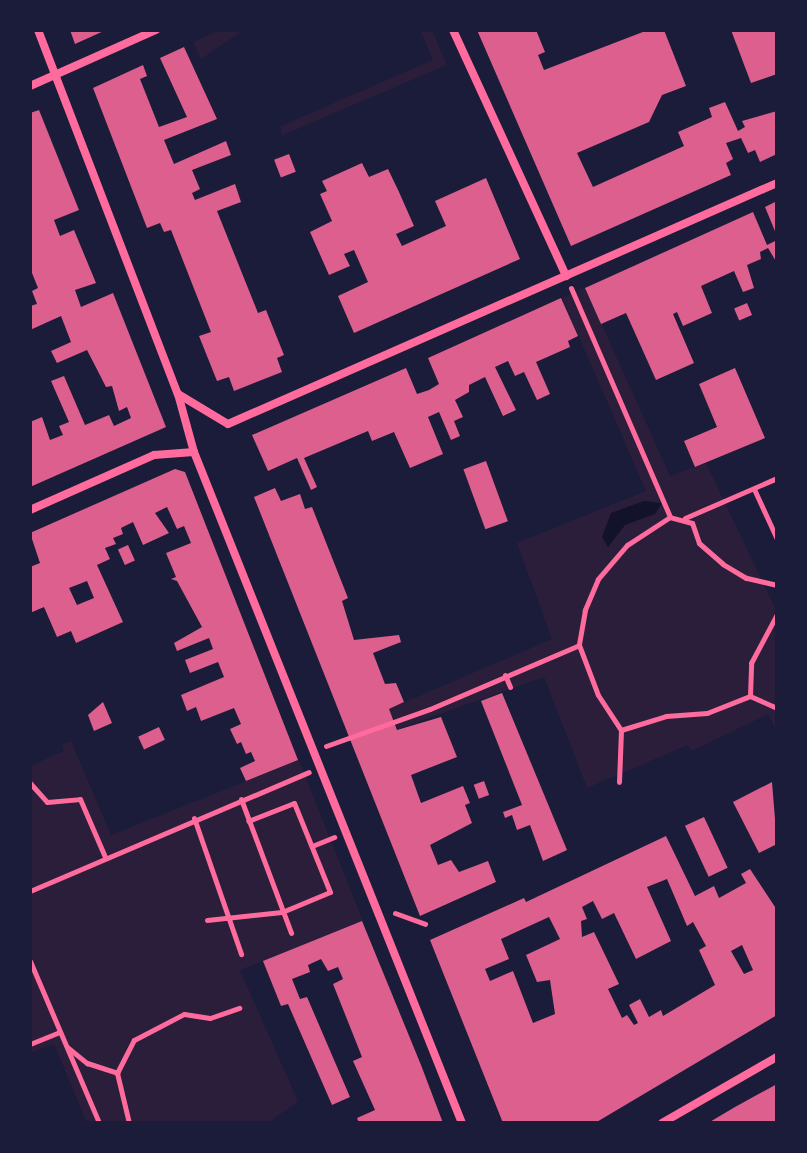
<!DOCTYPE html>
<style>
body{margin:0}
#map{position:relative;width:807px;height:1153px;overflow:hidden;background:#1b1b3a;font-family:"Titillium Web",sans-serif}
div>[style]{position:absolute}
.green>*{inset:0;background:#2a1e3b}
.water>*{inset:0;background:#12122b}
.building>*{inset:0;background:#dd5f8e;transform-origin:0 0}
.path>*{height:5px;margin:-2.5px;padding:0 2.5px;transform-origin:2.5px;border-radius:2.5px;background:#ff6b9d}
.minor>*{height:8px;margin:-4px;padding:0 4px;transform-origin:4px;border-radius:4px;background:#ff6b9d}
span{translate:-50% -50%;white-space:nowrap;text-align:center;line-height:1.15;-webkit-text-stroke:8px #1b1b3a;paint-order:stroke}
.frame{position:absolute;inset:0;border:32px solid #1b1b3a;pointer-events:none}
</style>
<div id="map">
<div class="green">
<i style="clip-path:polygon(220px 30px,244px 30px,201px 59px,193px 42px)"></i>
<i style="clip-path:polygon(420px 30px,432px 30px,447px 65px,281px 136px,281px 126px,433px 60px)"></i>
<i style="clip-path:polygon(585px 287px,670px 476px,706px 463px,777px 612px,777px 732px,768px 714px,692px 751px,688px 745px,587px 788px,544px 677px,398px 729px,389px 709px,552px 639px,517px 543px,646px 491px,562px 298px)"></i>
<i style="clip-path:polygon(71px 741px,111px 835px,299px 760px,363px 921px,240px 970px,298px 1101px,268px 1123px,87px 1123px,54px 1044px,30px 1053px,30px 766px,64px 751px,62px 744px)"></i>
</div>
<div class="water">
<i style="clip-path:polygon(644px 501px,662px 503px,655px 514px,625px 525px,608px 547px,602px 537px,611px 513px)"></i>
</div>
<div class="building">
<i style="clip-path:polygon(70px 30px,106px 30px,75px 44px)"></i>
<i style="clip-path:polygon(477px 30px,536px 30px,545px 52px,538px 55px,544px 70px,648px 30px,664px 30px,686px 86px,662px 95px,649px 122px,577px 153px,593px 187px,684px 146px,678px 132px,712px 117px,709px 108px,725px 102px,738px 131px,745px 127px,742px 121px,777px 111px,777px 154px,760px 162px,755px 150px,748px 153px,741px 138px,726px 143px,733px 159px,726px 163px,731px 175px,571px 246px)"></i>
<i style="clip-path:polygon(731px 30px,777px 30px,777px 74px,751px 83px)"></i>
<i style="clip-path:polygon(184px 47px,217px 119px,164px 140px,174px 164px,226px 141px,231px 155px,192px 170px,200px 189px,192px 193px,195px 200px,235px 184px,241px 202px,217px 211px,258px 313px,266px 310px,284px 355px,277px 358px,282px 372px,234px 391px,229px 377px,217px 381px,199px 336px,211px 332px,171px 230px,164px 232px,160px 223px,147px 228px,93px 88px,143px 65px,147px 76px,140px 79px,159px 127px,187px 117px,160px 58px)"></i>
<i style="clip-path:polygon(39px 110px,79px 210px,54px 220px,60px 236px,74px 230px,96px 283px,75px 290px,81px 307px,113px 293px,166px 427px,30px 487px,30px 422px,42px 417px,50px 440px,63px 435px,59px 426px,69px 422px,51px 381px,64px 376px,85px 425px,109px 415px,114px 426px,131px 418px,127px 407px,119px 411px,112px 386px,106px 387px,87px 350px,57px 363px,51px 351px,71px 342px,61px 316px,30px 330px,30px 306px,37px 304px,32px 291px,38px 288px,30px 268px,30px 113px)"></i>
<i style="left:289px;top:154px;width:19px;height:16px;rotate:69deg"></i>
<i style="clip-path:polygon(362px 163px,369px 177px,388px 169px,399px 192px,414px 226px,396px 234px,402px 246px,446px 226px,435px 201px,486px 178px,520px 259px,354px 333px,338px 296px,368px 282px,354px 250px,344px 254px,350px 266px,329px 275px,310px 232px,332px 221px,320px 194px,327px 191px,322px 181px)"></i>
<i style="clip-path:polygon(777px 201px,777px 236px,765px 207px)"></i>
<i style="clip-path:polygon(753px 212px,767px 245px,777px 240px,777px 263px,768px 248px,760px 252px,761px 259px,747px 265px,754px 288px,743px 292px,734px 271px,701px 286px,712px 313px,683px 326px,677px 312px,673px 314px,694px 363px,656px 380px,626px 313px,601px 324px,585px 288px)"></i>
<i style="clip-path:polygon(561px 298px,578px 336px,568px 341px,570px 347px,536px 362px,550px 394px,537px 400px,524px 372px,515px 376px,508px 361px,495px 367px,516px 410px,503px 416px,485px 377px,469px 385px,469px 392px,455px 400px,463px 417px,454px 421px,460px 436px,451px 440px,439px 412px,428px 417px,443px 454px,410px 468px,394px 432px,372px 441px,368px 431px,304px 458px,317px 487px,311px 490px,297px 458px,268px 471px,252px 435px,406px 368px,417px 394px,429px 390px,439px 384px,428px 358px)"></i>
<i style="left:747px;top:303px;width:13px;height:14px;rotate:67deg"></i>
<i style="clip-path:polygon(735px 368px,765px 438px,695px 467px,684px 441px,717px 427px,699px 384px)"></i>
<i style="left:486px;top:461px;width:64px;height:24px;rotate:70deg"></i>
<i style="clip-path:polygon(evenodd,175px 469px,185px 472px,298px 760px,246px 781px,240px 768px,255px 761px,251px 752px,246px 754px,241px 742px,237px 744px,230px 729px,241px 724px,234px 708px,201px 721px,196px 707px,187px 711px,181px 695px,224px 677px,218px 662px,190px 673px,185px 660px,213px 649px,209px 638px,177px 651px,174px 643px,202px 627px,177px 581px,171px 579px,176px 577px,166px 553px,191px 543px,184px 526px,177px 529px,167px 507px,155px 513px,169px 533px,143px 545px,133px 522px,121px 528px,123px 534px,113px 538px,116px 544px,105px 548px,110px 559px,97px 565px,123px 622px,76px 643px,71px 631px,57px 637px,44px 607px,30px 613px,30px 567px,40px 563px,30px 533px,175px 469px,87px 581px,94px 598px,77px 605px,69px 588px,87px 581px)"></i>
<i style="clip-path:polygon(275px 488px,281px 501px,300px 494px,305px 509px,312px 507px,348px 598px,342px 601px,354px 640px,399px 635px,401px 642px,373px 653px,385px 684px,396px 683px,404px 702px,389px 709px,397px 730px,441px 717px,457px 757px,411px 775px,421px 803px,463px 786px,470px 803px,465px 805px,472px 823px,430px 845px,438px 865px,451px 860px,459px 872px,488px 861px,496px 882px,420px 916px,254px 497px)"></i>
<i style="left:128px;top:545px;width:17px;height:11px;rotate:66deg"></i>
<i style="clip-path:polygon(502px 693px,567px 850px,543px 861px,530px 825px,517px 830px,512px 815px,505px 818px,503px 812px,522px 805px,481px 701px)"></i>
<i style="clip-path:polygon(103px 702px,112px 723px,94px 731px,88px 715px)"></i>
<i style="left:159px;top:727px;width:14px;height:23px;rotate:65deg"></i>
<i style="left:484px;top:781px;width:15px;height:11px;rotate:70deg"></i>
<i style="clip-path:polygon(772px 782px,777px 844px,759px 853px,733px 802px)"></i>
<i style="left:704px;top:817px;width:56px;height:21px;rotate:65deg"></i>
<i style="clip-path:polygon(evenodd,666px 836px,695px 896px,714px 886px,719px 898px,746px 883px,741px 874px,750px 869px,777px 910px,777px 1015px,595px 1123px,503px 1123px,430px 940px,524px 898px,526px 902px,666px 836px,667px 879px,687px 926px,693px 922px,706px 946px,699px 950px,715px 985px,663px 1016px,661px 1010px,649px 1017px,640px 999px,629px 1005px,638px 1023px,634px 1025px,627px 1015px,622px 1018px,608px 989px,619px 984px,594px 932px,582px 937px,581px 921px,587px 919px,582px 907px,593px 901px,602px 919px,614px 913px,636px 959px,671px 941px,647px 887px,667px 879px,666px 836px,549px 917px,560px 939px,526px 955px,537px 982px,550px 980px,555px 1014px,533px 1023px,513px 971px,490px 981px,485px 969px,509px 959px,501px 939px,549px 917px,666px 836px,742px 945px,753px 970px,744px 974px,731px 951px,742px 945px)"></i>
<i style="clip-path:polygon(362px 921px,421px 1065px,443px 1123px,359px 1123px,357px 1118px,375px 1110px,353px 1061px,362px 1057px,333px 984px,343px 979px,338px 967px,328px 971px,321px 959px,308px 965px,310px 972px,292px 979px,300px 999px,307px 997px,350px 1097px,332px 1105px,288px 1004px,281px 1006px,263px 961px)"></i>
<i style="clip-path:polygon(777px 1084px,777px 1123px,708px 1123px,735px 1107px)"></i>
</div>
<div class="path">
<i style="left:571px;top:288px;width:249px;rotate:66.6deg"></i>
<i style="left:754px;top:489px;width:55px;rotate:65.3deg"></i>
<i style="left:685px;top:518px;width:100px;rotate:-23.5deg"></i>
<i style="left:777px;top:585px;width:32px;rotate:-167deg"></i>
<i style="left:746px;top:578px;width:27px;rotate:-149deg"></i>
<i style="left:723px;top:564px;width:32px;rotate:-139deg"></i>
<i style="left:699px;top:543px;width:21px;rotate:-109deg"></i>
<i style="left:692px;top:523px;width:23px;rotate:-165deg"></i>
<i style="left:670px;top:517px;width:51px;rotate:146.9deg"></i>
<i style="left:627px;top:545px;width:45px;rotate:130.5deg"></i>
<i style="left:598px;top:579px;width:34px;rotate:113deg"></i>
<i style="left:585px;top:610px;width:36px;rotate:100deg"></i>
<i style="left:579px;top:645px;width:53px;rotate:69.2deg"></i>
<i style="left:598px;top:695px;width:42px;rotate:56.7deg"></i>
<i style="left:621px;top:730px;width:47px;rotate:-17.3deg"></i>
<i style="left:666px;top:716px;width:41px;rotate:-4.2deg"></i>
<i style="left:707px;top:713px;width:46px;rotate:-21.6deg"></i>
<i style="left:750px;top:696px;width:33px;rotate:-88deg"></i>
<i style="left:751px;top:663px;width:55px;rotate:-62deg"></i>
<i style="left:505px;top:675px;width:13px;rotate:67deg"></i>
<i style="left:750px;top:696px;width:30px;rotate:24deg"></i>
<i style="left:326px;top:746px;width:110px;rotate:-19.6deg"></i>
<i style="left:430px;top:709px;width:162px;rotate:-23.2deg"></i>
<i style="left:619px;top:782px;width:52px;rotate:-87.8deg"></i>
<i style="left:30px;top:783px;width:25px;rotate:48deg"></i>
<i style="left:47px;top:802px;width:33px;rotate:-5deg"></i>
<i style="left:80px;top:799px;width:63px;rotate:66.7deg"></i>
<i style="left:241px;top:799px;width:143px;rotate:69.5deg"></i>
<i style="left:194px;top:818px;width:144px;rotate:70.9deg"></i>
<i style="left:312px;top:846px;width:24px;rotate:-22deg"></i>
<i style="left:30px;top:891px;width:303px;rotate:-23.1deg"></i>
<i style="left:395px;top:913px;width:32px;rotate:20deg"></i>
<i style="left:207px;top:920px;width:75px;rotate:-6.1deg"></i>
<i style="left:282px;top:912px;width:52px;rotate:-22.6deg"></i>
<i style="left:330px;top:892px;width:96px;rotate:-112deg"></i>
<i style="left:294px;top:803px;width:49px;rotate:158.6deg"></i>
<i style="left:30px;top:961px;width:176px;rotate:66.9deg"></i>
<i style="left:30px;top:1044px;width:32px;rotate:-22deg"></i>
<i style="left:67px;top:1047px;width:26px;rotate:39deg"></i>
<i style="left:87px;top:1063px;width:32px;rotate:18deg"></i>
<i style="left:129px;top:1123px;width:51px;rotate:-103.5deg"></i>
<i style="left:117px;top:1073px;width:37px;rotate:-63deg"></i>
<i style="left:134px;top:1040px;width:56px;rotate:-27.5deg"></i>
<i style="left:184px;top:1014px;width:26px;rotate:9deg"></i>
<i style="left:210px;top:1018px;width:31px;rotate:-19deg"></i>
</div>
<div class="minor">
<i style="left:38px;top:30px;width:390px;rotate:69deg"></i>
<i style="left:178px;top:394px;width:60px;rotate:74.6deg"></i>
<i style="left:194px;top:452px;width:723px;rotate:68.23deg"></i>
<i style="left:453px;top:30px;width:271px;rotate:65.3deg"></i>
<i style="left:30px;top:86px;width:138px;rotate:-24deg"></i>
<i style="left:178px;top:394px;width:58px;rotate:31deg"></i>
<i style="left:228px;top:424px;width:600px;rotate:-23.7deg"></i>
<i style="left:30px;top:510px;width:136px;rotate:-23.9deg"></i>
<i style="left:154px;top:455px;width:40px;rotate:-4.3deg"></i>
<i style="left:662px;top:1123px;width:133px;rotate:-29.9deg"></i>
</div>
<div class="frame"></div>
</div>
